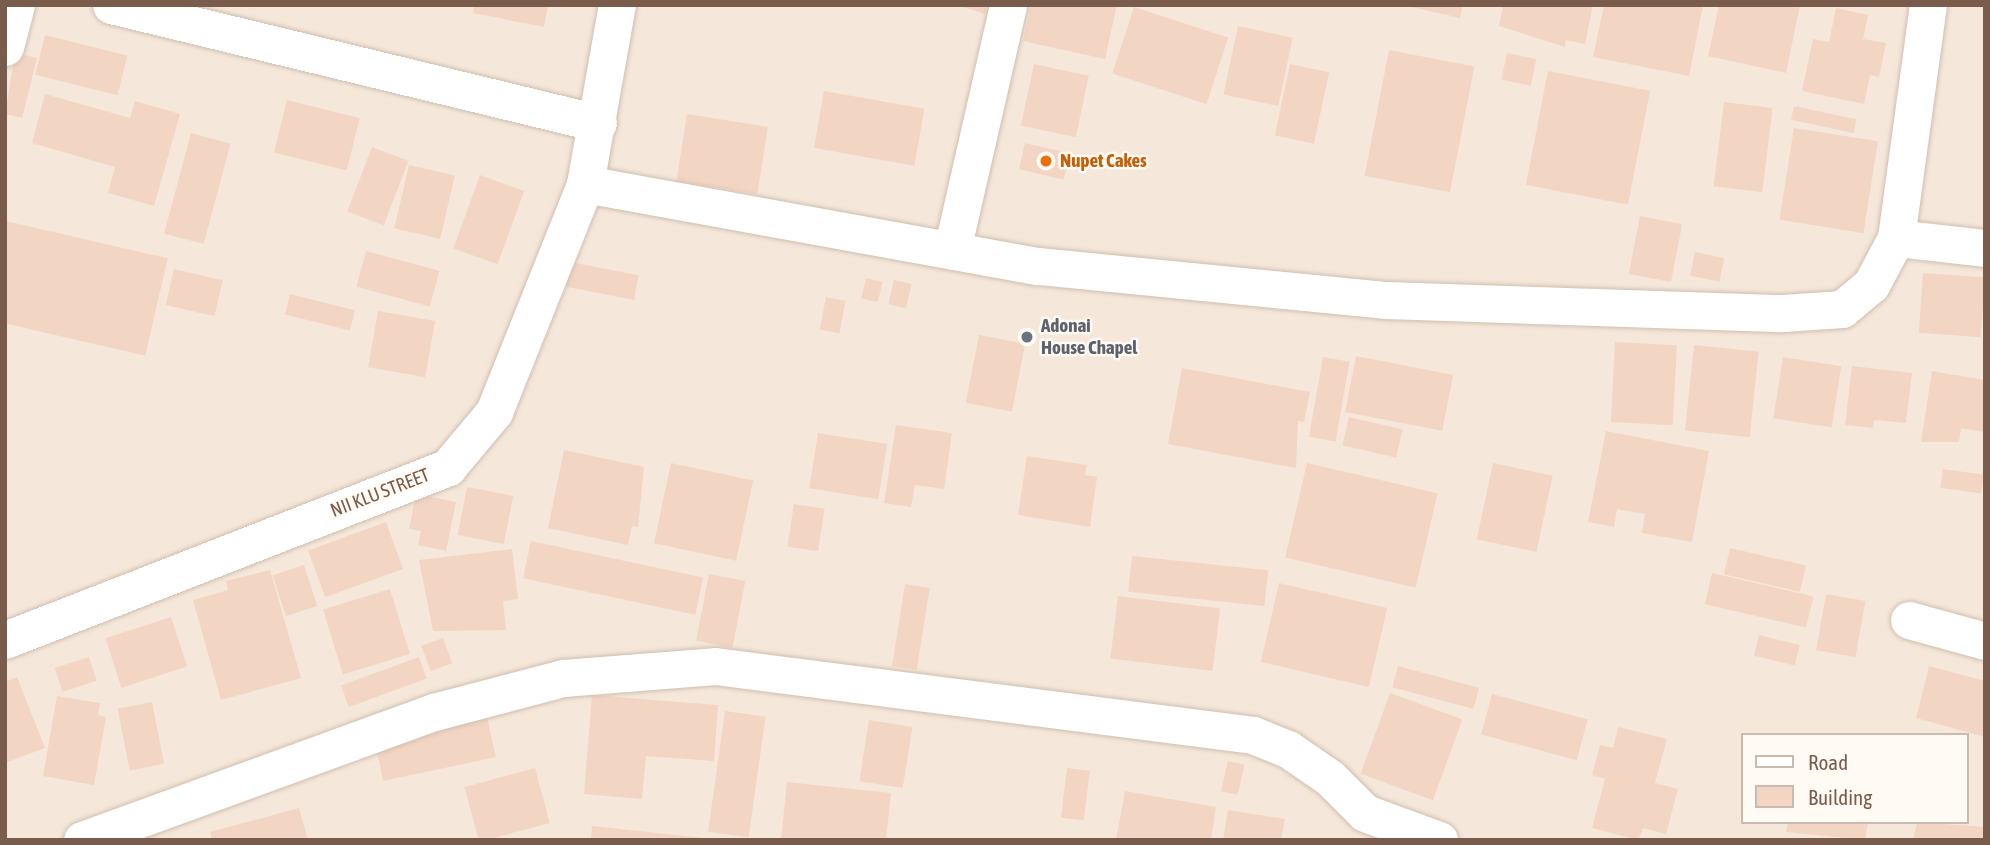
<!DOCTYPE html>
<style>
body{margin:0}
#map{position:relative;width:1990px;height:845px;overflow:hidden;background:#fdf6ec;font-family:"Asap Condensed",sans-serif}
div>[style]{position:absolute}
.residential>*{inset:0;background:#f5e8da}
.building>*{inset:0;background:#f3d5c3;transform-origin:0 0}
.roads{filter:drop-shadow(0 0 2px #d1beb0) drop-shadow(0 0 2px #d1beb0)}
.minor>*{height:37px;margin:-18.5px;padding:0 18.5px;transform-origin:18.5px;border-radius:18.5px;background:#fff}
.dots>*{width:19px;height:19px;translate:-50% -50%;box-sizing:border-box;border:4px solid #fffaf3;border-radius:50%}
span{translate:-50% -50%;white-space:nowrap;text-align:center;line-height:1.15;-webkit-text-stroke:5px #fffaf3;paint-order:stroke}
.food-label{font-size:19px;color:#c56008;font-weight:700}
.left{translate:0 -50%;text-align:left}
.worship-label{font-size:19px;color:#5b616d;font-weight:700}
.street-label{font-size:19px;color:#7a5c4d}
.frame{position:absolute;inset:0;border:7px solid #7a5c4d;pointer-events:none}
.legend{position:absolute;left:1741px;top:733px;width:228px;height:91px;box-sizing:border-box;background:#fffaf3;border:2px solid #cabbb1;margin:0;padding:9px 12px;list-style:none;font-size:21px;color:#7a5c4d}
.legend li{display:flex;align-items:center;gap:14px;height:35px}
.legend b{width:35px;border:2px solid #cabbb1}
</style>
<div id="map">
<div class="residential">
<i style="clip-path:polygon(evenodd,5px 5px,1985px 5px,1985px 840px,5px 840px,5px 5px,1743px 735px,1967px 735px,1967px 822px,1743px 822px,1743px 735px)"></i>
</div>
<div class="building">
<i style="clip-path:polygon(474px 5px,548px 5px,544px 27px,473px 13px)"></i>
<i style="clip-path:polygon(957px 5px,987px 5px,985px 14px)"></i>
<i style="clip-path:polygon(1031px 5px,1117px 5px,1105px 59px,1023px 41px)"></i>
<i style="clip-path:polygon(1403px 5px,1463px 5px,1460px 18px)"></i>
<i style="clip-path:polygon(1503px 5px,1593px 5px,1585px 44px,1566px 40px,1565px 47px,1499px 26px)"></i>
<i style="clip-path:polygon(1604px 5px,1703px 5px,1689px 76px,1593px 57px)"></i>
<i style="clip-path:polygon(1719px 5px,1800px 5px,1786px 73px,1708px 56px)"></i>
<i style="left:1134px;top:7px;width:99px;height:70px;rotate:18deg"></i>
<i style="clip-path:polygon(1836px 8px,1868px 15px,1863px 39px,1886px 43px,1879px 77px,1870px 75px,1864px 104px,1802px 91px,1813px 39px,1829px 42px)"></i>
<i style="left:1238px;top:26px;width:56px;height:70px;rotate:12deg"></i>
<i style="left:45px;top:35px;width:85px;height:41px;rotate:14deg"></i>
<i style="left:1389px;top:50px;width:87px;height:128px;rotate:11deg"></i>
<i style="clip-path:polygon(15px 53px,37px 58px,22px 118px,5px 114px)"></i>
<i style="left:1507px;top:53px;width:30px;height:27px;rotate:12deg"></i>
<i style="left:1034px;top:64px;width:56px;height:63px;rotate:12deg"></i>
<i style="left:1290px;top:64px;width:40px;height:73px;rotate:12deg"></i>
<i style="left:1548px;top:71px;width:104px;height:116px;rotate:11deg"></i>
<i style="left:824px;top:91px;width:102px;height:58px;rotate:10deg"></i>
<i style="clip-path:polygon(45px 94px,130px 118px,135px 101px,180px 114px,154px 206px,108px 193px,115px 167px,32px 143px)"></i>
<i style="left:287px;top:100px;width:75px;height:54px;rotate:14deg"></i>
<i style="left:1724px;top:102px;width:49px;height:85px;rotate:7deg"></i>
<i style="left:1794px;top:106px;width:64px;height:14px;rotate:12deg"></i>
<i style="left:687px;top:114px;width:82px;height:68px;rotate:9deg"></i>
<i style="left:1794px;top:128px;width:85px;height:93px;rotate:9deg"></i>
<i style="left:191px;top:133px;width:41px;height:104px;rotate:15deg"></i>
<i style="left:1025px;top:143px;width:46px;height:27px;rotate:13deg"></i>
<i style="left:372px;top:147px;width:39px;height:69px;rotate:21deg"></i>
<i style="left:409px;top:165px;width:47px;height:65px;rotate:13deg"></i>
<i style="left:480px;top:175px;width:47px;height:78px;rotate:20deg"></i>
<i style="left:1640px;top:216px;width:43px;height:59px;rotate:11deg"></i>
<i style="left:6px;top:221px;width:166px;height:100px;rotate:13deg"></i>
<i style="left:366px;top:251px;width:76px;height:37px;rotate:15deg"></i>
<i style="left:1695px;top:252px;width:30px;height:24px;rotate:12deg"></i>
<i style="left:570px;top:262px;width:70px;height:25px;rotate:11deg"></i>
<i style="left:174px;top:269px;width:50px;height:37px;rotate:13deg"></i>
<i style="left:1923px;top:273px;width:62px;height:60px;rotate:4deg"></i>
<i style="left:866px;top:278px;width:17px;height:21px;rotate:13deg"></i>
<i style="left:894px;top:280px;width:18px;height:25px;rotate:13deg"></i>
<i style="left:290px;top:294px;width:67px;height:21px;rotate:14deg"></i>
<i style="left:826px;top:297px;width:20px;height:33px;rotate:11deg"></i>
<i style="left:378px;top:311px;width:58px;height:57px;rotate:10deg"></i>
<i style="left:979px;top:335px;width:47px;height:69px;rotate:11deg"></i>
<i style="left:1615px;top:342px;width:62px;height:80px;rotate:3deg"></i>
<i style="left:1694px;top:345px;width:65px;height:86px;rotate:6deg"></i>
<i style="left:1356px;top:356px;width:99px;height:57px;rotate:11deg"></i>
<i style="left:1323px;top:357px;width:27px;height:81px;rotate:10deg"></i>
<i style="left:1783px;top:357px;width:59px;height:62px;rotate:9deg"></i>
<i style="clip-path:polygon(1852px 366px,1912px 373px,1906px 423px,1874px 420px,1873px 428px,1845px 425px)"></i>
<i style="clip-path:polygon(1182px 368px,1310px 392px,1304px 422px,1298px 421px,1296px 468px,1168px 444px)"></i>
<i style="clip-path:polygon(1932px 371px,1985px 380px,1985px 432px,1961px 428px,1959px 442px,1921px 442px)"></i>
<i style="left:1349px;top:417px;width:55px;height:29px;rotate:13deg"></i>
<i style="clip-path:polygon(896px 425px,952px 433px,944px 489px,915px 485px,911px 507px,884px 503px)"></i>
<i style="clip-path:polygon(1606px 431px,1709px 451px,1692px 542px,1642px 533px,1645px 514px,1617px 509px,1614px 527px,1588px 522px)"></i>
<i style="left:818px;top:433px;width:70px;height:56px;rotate:9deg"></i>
<i style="clip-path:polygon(564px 450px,644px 467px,638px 527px,632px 526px,628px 545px,548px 528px)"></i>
<i style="clip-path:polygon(1027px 456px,1087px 465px,1085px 475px,1097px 477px,1090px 527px,1018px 515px)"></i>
<i style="left:671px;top:463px;width:84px;height:82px;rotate:12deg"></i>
<i style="left:1307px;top:463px;width:134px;height:97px;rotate:13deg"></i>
<i style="left:1493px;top:463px;width:61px;height:78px;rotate:12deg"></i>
<i style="left:1943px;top:469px;width:41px;height:19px;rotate:8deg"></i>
<i style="left:467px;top:487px;width:47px;height:49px;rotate:11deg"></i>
<i style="clip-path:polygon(416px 494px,456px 502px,446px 551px,418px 545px,421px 531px,409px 529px)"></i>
<i style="left:794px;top:504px;width:31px;height:43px;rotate:9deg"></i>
<i style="left:386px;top:522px;width:50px;height:83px;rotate:70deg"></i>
<i style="left:531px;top:541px;width:176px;height:38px;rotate:12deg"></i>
<i style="left:1730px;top:548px;width:78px;height:27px;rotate:13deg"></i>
<i style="clip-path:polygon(512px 549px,518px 599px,503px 601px,506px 630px,433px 631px,419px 560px)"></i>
<i style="left:1132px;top:556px;width:137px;height:36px;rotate:6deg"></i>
<i style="left:304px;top:565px;width:43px;height:33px;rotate:72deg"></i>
<i style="clip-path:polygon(270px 570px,301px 678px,221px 700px,193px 600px,228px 590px,226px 581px)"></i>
<i style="left:1712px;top:573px;width:104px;height:32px;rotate:13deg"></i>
<i style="left:709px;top:574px;width:37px;height:68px;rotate:11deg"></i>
<i style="left:1279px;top:583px;width:111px;height:81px;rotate:13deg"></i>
<i style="left:905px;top:584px;width:25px;height:83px;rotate:9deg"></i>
<i style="left:390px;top:589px;width:68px;height:70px;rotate:73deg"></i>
<i style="left:1826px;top:594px;width:40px;height:57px;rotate:10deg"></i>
<i style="left:1118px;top:596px;width:103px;height:63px;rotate:7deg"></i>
<i style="left:171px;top:617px;width:52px;height:69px;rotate:72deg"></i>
<i style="left:1759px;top:635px;width:42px;height:21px;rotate:14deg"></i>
<i style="left:443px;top:638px;width:27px;height:23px;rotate:70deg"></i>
<i style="left:89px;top:657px;width:25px;height:36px;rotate:72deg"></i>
<i style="left:419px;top:657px;width:23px;height:83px;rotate:70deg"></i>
<i style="left:1398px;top:666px;width:84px;height:22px;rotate:15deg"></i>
<i style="clip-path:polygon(1929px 666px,1985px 681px,1985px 737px,1916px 718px)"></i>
<i style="clip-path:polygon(17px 677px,45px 748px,5px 763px,5px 682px)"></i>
<i style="left:1390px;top:693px;width:77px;height:86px;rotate:20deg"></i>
<i style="left:1492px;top:694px;width:99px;height:42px;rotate:15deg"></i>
<i style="clip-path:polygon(592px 695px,718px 705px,714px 761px,646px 756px,642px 799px,584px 794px)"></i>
<i style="clip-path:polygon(57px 696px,100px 703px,98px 715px,106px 717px,94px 785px,43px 776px)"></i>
<i style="left:152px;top:702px;width:63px;height:35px;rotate:79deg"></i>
<i style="left:725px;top:711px;width:41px;height:122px;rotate:8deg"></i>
<i style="left:487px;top:716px;width:42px;height:115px;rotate:78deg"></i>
<i style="left:869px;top:720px;width:44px;height:62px;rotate:9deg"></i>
<i style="clip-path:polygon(1618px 727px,1667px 739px,1655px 783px,1678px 789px,1666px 834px,1643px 828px,1638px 840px,1592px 828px,1605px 779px,1592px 775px,1600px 745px,1613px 748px)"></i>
<i style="left:1228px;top:761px;width:17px;height:31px;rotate:13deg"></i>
<i style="left:535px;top:768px;width:57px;height:73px;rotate:75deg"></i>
<i style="left:1067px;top:768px;width:23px;height:50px;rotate:7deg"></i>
<i style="clip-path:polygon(787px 782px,891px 793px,886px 840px,781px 840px)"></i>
<i style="clip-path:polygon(1125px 791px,1216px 807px,1211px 840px,1116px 840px)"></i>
<i style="clip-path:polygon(299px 808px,308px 840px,212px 840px,210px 832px)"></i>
<i style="clip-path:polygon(1228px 810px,1285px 819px,1281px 840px,1223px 840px)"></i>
<i style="clip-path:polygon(1788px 822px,1868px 822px,1865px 840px,1786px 832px)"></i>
<i style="clip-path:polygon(1917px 822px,1985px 827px,1985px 840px,1913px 840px)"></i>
<i style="clip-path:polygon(592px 826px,703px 838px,703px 840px,591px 840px)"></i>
</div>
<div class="roads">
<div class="minor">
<i style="left:111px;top:5px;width:501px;rotate:13.62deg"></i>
<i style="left:5px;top:47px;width:43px;rotate:-75.3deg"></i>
<i style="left:585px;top:184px;width:460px;rotate:10.3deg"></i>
<i style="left:1038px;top:266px;width:350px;rotate:5.6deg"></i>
<i style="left:1386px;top:300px;width:397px;rotate:1.9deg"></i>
<i style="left:1783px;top:313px;width:59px;rotate:-3.9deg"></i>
<i style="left:1842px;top:309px;width:38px;rotate:-40deg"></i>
<i style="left:1871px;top:285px;width:53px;rotate:-62deg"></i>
<i style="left:1896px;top:238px;width:235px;rotate:-82.2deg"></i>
<i style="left:1896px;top:238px;width:90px;rotate:6.4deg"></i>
<i style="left:952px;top:250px;width:251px;rotate:-77.1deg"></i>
<i style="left:1909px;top:620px;width:79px;rotate:15.4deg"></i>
<i style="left:5px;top:640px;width:476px;rotate:-21.3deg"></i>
<i style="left:448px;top:467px;width:72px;rotate:-50.1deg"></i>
<i style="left:494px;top:412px;width:245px;rotate:-68.2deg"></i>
<i style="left:585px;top:184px;width:182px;rotate:-79.9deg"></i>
<i style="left:82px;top:840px;width:375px;rotate:-20deg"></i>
<i style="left:434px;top:712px;width:133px;rotate:-14.8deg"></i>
<i style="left:563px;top:678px;width:152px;rotate:-4.5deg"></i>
<i style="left:715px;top:666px;width:542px;rotate:7.31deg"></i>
<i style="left:1253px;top:735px;width:38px;rotate:22deg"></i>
<i style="left:1288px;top:749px;width:51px;rotate:34.6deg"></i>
<i style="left:1330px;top:778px;width:49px;rotate:45deg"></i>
<i style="left:1365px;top:813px;width:79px;rotate:20deg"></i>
</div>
</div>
<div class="dots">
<i style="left:1046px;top:161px;background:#e8710a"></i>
<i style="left:1027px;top:337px;background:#6b7280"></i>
</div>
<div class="food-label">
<span class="left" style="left:1060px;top:161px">Nupet Cakes</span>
</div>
<div class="worship-label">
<span class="left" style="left:1041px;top:337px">Adonai<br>House Chapel</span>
</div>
<div class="street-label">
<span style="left:380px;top:493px;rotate:-21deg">NII KLU STREET</span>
</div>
<div class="frame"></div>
<ul class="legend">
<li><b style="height:9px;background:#fff"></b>Road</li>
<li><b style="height:19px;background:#f3d5c3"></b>Building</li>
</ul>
</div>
